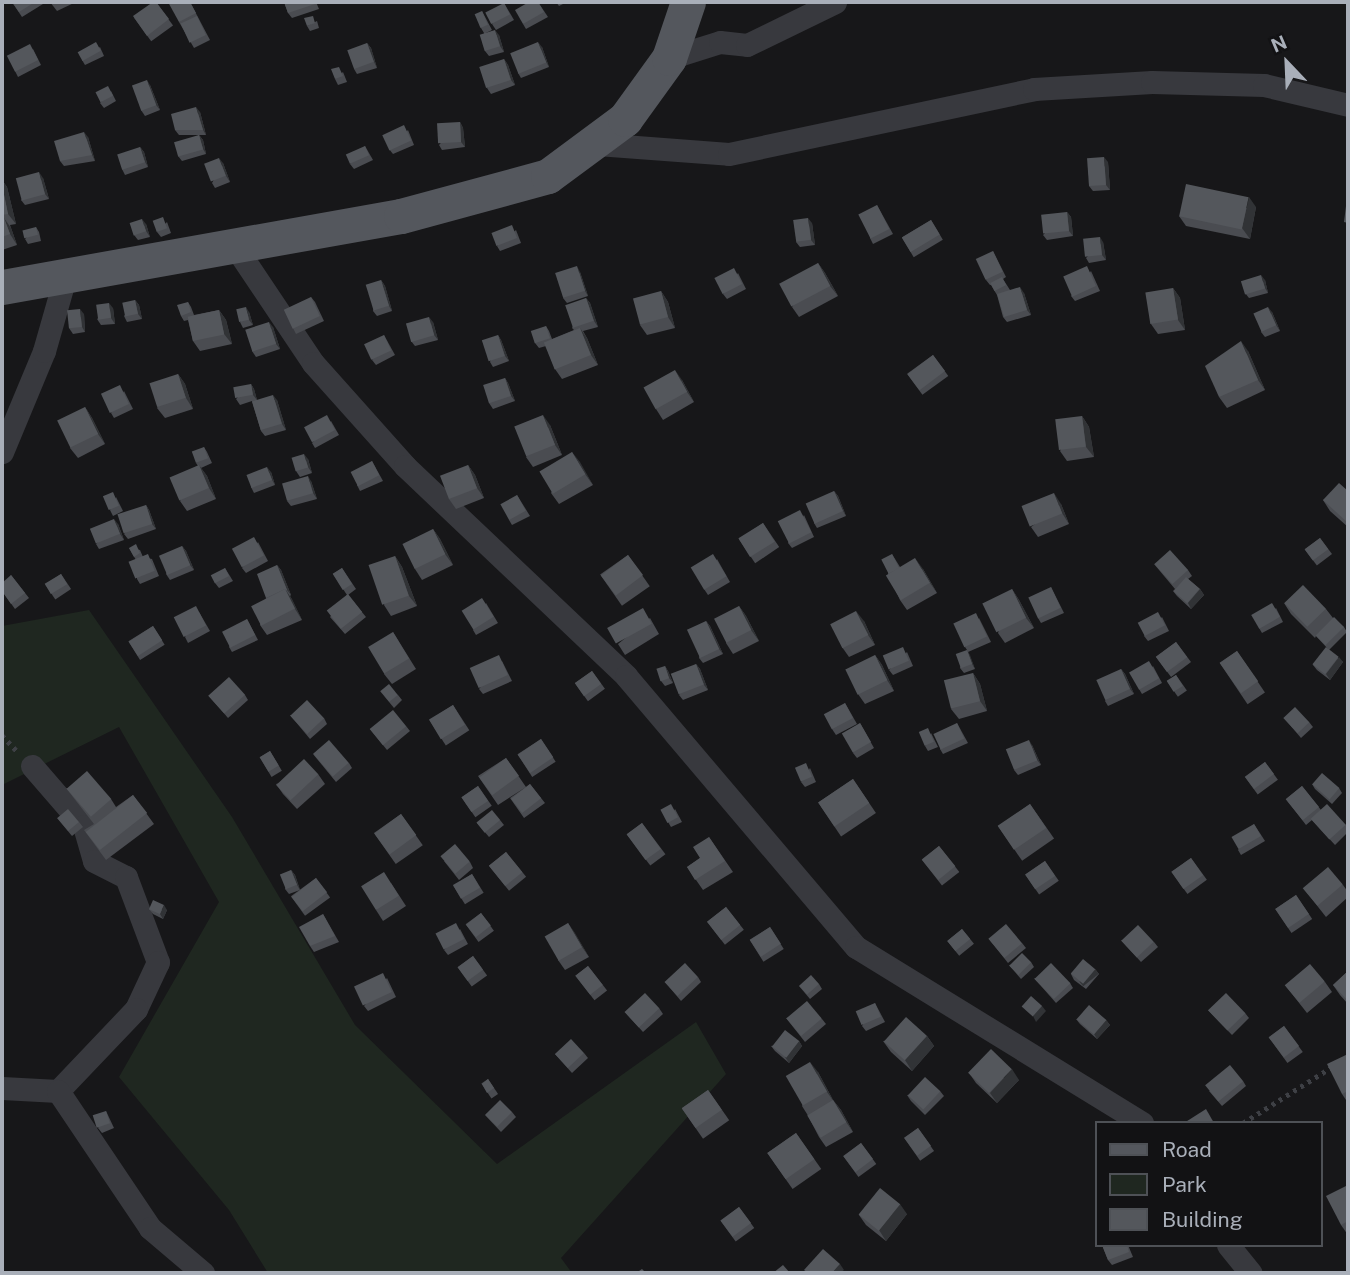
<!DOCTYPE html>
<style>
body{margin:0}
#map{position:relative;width:1350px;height:1275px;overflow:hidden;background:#171719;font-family:"Public Sans",sans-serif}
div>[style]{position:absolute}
.green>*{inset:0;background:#1f2720}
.path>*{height:4.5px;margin-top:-2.25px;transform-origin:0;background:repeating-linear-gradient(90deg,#3e4045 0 3.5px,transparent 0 8.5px)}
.street>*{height:23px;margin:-11.5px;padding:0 11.5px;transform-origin:11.5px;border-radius:11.5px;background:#38393e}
.primary>*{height:35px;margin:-17.5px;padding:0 17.5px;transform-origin:17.5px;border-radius:17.5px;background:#54575d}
.wall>*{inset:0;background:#4a4c51;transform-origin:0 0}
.shaded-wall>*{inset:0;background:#313336;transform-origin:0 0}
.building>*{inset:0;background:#54575c;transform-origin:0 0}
span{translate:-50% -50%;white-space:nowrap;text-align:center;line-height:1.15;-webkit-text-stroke:5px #121214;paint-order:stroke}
.frame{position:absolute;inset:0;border:4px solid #a9afb9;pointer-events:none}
.legend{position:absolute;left:1095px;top:1121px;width:228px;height:126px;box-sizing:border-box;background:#121214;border:2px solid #4e5156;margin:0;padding:9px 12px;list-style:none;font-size:21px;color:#a9afb9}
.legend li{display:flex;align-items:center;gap:14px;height:35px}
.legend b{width:35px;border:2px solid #4e5156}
.north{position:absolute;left:1252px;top:28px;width:70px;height:70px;-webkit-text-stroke:5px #121214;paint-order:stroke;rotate:337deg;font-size:19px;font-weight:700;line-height:28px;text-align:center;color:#a9afb9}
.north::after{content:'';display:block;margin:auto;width:24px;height:32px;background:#a9afb9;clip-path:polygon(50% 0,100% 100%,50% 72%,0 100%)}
</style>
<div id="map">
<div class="green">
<i style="clip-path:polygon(89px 610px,232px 817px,355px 1025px,497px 1164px,696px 1022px,726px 1074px,561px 1258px,572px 1273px,268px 1273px,229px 1210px,119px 1077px,219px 902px,119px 727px,2px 785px,2px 626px)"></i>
</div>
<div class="path">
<i style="left:2px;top:735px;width:21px;rotate:47deg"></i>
<i style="left:1243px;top:1123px;width:107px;rotate:-32.3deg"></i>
</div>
<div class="street">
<i style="left:669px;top:58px;width:53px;rotate:-17.4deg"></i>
<i style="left:720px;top:42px;width:27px;rotate:6deg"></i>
<i style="left:747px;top:45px;width:98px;rotate:-26deg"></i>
<i style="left:597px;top:144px;width:132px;rotate:4.3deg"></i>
<i style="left:729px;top:154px;width:312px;rotate:-12deg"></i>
<i style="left:1034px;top:89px;width:118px;rotate:-3.4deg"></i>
<i style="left:1152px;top:82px;width:112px;rotate:1.5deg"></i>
<i style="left:1264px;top:85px;width:86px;rotate:13.4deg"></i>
<i style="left:236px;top:248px;width:138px;rotate:56.2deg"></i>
<i style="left:313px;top:363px;width:138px;rotate:48.2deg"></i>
<i style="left:405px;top:466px;width:305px;rotate:43.5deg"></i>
<i style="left:626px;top:676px;width:355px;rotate:49.7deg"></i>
<i style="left:856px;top:947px;width:336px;rotate:31.6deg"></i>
<i style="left:2px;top:452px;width:109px;rotate:-67.4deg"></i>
<i style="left:44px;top:351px;width:80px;rotate:-74.1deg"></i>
<i style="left:32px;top:766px;width:79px;rotate:49.1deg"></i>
<i style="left:84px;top:826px;width:36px;rotate:74deg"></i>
<i style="left:94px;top:861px;width:36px;rotate:27deg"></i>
<i style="left:126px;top:877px;width:91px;rotate:69.4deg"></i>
<i style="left:158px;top:962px;width:52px;rotate:115.1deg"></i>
<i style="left:136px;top:1009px;width:113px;rotate:133.6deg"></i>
<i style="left:2px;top:1088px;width:56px;rotate:3.1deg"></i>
<i style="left:58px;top:1091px;width:165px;rotate:56.1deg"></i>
<i style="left:150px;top:1228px;width:70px;rotate:40.3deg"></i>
<i style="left:1228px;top:1245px;width:36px;rotate:51deg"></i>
</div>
<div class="primary">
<i style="left:2px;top:287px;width:405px;rotate:-10.1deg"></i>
<i style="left:401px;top:216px;width:152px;rotate:-15.2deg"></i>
<i style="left:548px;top:176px;width:96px;rotate:-36.5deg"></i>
<i style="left:625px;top:119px;width:75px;rotate:-54.2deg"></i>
<i style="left:669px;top:58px;width:59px;rotate:-71.3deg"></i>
</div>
<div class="wall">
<i style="clip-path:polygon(12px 2px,41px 2px,43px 4px,22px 17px)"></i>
<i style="clip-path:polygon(50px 2px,76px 2px,57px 11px)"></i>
<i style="left:156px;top:2px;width:29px;height:27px;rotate:54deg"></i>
<i style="clip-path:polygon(190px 2px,210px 40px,194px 48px,179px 22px)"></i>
<i style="clip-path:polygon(284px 2px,316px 2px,319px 9px,292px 18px,288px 13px)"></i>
<i style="clip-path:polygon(538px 2px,548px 17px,526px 29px,523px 24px)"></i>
<i style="clip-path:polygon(556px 2px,567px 2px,559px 6px)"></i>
<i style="clip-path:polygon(504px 3px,514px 20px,496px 30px,492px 24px)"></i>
<i style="clip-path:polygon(482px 11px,492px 30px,486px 33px,499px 35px,504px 52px,489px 56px,485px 51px,484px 33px,481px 28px)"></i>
<i style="clip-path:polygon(317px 21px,319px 28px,310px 31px,307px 26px)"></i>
<i style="clip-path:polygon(367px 43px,371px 48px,377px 68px,357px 74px,354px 69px)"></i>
<i style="clip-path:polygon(100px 47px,104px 56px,85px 65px,82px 60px)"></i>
<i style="clip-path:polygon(542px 47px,549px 67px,521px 78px,518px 73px)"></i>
<i style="clip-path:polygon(33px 49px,41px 65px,18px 77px,15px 71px)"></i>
<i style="clip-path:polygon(504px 59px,508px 65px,515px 85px,491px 94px,487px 88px)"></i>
<i style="clip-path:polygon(343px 72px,347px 82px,338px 85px,335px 79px)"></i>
<i style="clip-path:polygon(150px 85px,160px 110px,145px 116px,141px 110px)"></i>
<i style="clip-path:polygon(111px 91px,116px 101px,104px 108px,100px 103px)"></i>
<i style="clip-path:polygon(200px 112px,206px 135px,179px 135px,175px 130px)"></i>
<i style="clip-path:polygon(460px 122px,463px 128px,465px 147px,442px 150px,439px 145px)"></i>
<i style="clip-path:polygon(408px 130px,414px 145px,393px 154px,389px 149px)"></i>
<i style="clip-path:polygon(199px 135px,203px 140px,206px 154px,182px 161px,178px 156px)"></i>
<i style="clip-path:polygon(88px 137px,95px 161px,64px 166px,60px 161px)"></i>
<i style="clip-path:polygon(365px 146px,373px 160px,354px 169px,350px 164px)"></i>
<i style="clip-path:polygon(140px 147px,144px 152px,148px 167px,125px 175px,122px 169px)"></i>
<i style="clip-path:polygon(1108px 162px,1110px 190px,1093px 191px,1089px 186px)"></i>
<i style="clip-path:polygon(223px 163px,230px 182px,215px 188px,212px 183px)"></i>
<i style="clip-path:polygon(43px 178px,49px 199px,25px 205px,21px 200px)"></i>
<i style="clip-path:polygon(2px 180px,7px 187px,16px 224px,10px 225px,17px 245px,2px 250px)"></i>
<i style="clip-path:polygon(877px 205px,893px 234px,873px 244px,870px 238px)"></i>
<i style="clip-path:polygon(1256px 207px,1250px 239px,1186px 226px,1179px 216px)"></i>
<i style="clip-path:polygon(1067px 212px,1071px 217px,1073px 236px,1047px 240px,1043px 235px)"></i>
<i style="left:931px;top:220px;width:23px;height:34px;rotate:59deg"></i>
<i style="clip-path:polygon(167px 222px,171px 233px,161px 237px,157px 232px)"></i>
<i style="clip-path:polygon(812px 223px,815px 245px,800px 247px,796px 242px)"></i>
<i style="clip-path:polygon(146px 224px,150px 237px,138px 240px,134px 235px)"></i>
<i style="clip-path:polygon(36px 227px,39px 232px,41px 241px,28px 244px,25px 239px)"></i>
<i style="clip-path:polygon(516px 230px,521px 243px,500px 251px,497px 246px)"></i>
<i style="clip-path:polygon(1103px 242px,1106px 260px,1089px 263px,1086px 258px)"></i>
<i style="clip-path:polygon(993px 251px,1006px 277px,1003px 279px,1010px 290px,1024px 293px,1031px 315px,1007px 322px,1003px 317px,997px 295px,991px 285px,990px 285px,986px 280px)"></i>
<i style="clip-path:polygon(818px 263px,825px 273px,838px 296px,799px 317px,792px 307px)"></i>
<i style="clip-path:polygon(1091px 271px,1100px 291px,1075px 301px,1071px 296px)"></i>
<i style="clip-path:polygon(580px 272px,588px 296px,567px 303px,563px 298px)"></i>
<i style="clip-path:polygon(738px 273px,746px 289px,727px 299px,723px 294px)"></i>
<i style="clip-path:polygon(381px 280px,385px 286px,392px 311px,377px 316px,373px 311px)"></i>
<i style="clip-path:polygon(1265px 280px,1268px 293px,1249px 298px,1245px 293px)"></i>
<i style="clip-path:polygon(1173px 288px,1180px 298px,1185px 330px,1158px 334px,1151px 324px)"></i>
<i style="clip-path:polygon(661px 291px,668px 302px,675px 328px,647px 335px,640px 325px)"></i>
<i style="clip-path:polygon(311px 297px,315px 302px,324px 321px,296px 334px,293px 328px)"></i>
<i style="clip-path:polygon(586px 298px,590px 303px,598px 327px,583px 331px,587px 338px,598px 365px,562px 379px,555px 369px,546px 346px,539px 348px,535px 343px,546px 326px,549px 331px,552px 339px,574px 330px,572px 328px)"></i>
<i style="clip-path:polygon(135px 300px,139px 305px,142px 319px,127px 322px,124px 316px)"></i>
<i style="clip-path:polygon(188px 302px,191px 307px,194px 315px,219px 310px,226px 320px,232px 344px,200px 351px,193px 341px,188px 320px,184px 321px,181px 316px)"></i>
<i style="clip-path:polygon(113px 308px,115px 324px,101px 325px,97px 319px)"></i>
<i style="clip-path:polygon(249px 312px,253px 325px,243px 328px,240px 322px)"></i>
<i style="clip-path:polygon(1272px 312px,1280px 331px,1265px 337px,1261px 332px)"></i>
<i style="clip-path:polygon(84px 314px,85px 332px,73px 334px,69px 328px)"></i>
<i style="clip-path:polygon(433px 322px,438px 340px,415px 346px,411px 341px)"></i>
<i style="clip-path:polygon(273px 327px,280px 349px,256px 357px,252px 351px)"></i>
<i style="clip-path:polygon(384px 335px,395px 355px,376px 365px,372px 360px)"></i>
<i style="clip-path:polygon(498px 335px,501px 340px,509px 361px,493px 367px,490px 362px)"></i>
<i style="clip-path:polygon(1248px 351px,1265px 390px,1227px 408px,1219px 397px)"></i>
<i style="left:933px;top:355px;width:26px;height:32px;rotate:54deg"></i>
<i style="clip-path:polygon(178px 374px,185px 384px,193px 409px,165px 418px,157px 408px)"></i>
<i style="clip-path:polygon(505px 378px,508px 383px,515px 401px,493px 409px,489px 403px)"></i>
<i style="clip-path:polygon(682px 380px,694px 402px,663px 420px,656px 409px)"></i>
<i style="clip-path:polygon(251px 384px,254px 389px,257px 400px,277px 400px,286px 430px,265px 436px,261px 431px,252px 401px,240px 405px,236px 399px)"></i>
<i style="clip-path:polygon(124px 391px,133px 409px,114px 418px,111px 413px)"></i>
<i style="clip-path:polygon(85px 407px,92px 418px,105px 444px,78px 458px,70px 448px)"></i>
<i style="clip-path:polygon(1082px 416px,1089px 427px,1094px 457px,1067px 461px,1060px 451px)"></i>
<i style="clip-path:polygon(331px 421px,339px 435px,315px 448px,312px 443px)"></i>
<i style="clip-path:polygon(550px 425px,562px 455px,533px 467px,526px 457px)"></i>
<i style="clip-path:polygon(204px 447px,207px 452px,212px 463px,201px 468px,207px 476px,216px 499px,187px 511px,180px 501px,198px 466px,196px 463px)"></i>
<i style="clip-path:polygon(572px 452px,593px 485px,559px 504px,551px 493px)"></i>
<i style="clip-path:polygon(308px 459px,312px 473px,300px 477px,296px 471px)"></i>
<i style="clip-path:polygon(372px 461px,383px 481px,360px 491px,357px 485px)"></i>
<i style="clip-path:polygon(468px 465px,475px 475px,484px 498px,456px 509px,449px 499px)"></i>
<i style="clip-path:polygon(271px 472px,275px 485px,254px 493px,251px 487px)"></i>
<i style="clip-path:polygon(311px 481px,317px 499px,291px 506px,287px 501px)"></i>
<i style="clip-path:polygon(834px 491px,838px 496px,846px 516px,817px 528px,814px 523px)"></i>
<i style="clip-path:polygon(1348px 491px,1348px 527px,1330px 511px,1323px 500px)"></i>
<i style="clip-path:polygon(517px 495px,530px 516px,512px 525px,509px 520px)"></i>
<i style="clip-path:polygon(116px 497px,123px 511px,113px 516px,110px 510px)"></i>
<i style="clip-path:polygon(1061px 504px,1069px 524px,1038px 537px,1031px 527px)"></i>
<i style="clip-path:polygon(146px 505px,149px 510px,156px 529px,128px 539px,124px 534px)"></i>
<i style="clip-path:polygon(804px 515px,814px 537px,792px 548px,788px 543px)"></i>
<i style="left:763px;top:523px;width:29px;height:29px;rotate:56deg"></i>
<i style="clip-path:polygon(118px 524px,124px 540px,99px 549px,96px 544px)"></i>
<i style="clip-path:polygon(433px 529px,440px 539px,453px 565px,422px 580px,415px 569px)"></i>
<i style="left:1320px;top:538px;width:20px;height:19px;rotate:53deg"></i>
<i style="clip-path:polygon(258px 542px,268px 561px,246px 573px,242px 568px)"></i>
<i style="clip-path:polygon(182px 546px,186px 551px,194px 570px,170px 580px,166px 574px)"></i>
<i style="clip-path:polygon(129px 548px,140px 550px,143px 557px,152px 559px,159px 576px,140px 584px,137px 579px,136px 560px)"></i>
<i style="clip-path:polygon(892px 554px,900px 567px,923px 569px,937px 593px,907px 610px,900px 600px,888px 574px)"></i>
<i style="left:628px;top:555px;width:38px;height:34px;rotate:55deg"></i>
<i style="clip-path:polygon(395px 556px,402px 567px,417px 606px,391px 616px,384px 605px)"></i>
<i style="clip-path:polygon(717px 559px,730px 582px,708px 595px,704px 589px)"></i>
<i style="clip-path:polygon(1154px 564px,1188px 570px,1192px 576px,1188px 579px,1200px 589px,1204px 595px,1191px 609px,1177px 596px,1173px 591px,1175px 589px)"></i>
<i style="clip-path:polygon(277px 565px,281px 570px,291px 595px,290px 596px,302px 620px,267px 635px,260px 625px,266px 598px)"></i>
<i style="clip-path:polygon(225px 568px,233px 581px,219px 588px,215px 583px)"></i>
<i style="clip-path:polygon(342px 568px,356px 589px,348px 595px,366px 617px,345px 634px,330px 617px,347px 595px,333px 574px)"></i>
<i style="left:61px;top:574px;width:18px;height:19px;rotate:56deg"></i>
<i style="clip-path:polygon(11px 575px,29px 598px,15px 609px,2px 591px)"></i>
<i style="clip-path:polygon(1051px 587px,1064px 613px,1041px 623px,1038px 618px)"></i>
<i style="clip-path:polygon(1012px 589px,1019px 600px,1034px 628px,1005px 643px,998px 633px)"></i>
<i style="clip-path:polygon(486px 603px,498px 623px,476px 635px,473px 630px)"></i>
<i style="clip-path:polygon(1284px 603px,1326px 609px,1333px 618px,1344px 627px,1347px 632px,1329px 650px,1343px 662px,1330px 680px,1317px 670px,1313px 665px,1328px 649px,1316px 636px,1315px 638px,1291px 614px)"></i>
<i style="clip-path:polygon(739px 606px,746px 616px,759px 641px,733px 654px,726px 643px)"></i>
<i style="clip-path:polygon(1276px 608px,1283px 622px,1262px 633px,1259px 628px)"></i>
<i style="clip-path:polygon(199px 612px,210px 631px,188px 643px,185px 637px)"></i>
<i style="clip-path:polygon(1162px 617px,1169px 631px,1148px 641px,1144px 636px)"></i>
<i style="clip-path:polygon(650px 618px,659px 634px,625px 655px,618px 644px)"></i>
<i style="clip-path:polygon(979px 618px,991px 642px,968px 652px,975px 669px,964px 673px,960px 668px,967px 650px,965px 647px)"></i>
<i style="clip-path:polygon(247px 619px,258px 640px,232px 652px,229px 647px)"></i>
<i style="clip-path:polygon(706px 621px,710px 626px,723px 654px,703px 663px,699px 658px)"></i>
<i style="clip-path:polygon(864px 621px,875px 645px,849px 657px,842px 647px)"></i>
<i style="left:153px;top:626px;width:22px;height:29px;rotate:58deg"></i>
<i style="clip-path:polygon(393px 632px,416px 669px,392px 684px,384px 674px)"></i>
<i style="left:1176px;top:642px;width:25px;height:25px;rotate:53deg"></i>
<i style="left:1237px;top:651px;width:50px;height:21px;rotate:56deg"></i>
<i style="clip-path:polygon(907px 652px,913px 666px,893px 675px,889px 670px)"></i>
<i style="clip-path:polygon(875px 655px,882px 665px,894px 691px,865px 704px,858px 694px)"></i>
<i style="clip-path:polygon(502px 661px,512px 681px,483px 694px,479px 689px)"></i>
<i style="clip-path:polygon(696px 664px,700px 669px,708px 690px,683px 700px,679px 695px)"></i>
<i style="clip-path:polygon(665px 666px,668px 671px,673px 683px,665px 686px,661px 681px)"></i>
<i style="clip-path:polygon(1153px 666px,1162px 683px,1142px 694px,1139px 689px)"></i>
<i style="clip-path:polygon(1121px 669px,1125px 674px,1134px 694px,1108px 706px,1105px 701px)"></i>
<i style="left:592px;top:671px;width:22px;height:21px;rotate:54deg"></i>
<i style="clip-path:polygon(973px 673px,980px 684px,987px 711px,959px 719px,951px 709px)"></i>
<i style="left:1176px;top:675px;width:19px;height:11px;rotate:55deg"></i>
<i style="clip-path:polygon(380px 691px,398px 695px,402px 700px,394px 708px)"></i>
<i style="clip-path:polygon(245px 695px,248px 700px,228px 718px,209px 696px)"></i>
<i style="clip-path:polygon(845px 703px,857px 724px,836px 735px,832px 729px)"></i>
<i style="left:453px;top:705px;width:30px;height:28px;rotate:57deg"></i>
<i style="clip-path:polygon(290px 715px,324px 718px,327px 724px,310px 739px)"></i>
<i style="clip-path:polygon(1284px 718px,1309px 722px,1313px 727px,1301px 738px)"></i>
<i style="clip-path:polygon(860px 723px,874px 748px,857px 758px,853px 753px)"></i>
<i style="clip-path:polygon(957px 723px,968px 743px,943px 754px,940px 749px)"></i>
<i style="clip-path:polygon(406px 726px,410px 731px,387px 750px,370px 729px)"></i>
<i style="clip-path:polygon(931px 733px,938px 747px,928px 751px,925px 746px)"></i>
<i style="left:541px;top:739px;width:27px;height:28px;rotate:57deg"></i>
<i style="clip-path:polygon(1032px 745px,1041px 765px,1018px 775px,1014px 770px)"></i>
<i style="left:270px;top:751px;width:23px;height:12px;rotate:59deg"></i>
<i style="clip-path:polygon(313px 754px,349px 763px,352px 768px,336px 782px)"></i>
<i style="clip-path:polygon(506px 758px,526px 787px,530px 784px,545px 803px,524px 818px,510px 798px,526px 787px,498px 805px,478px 776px)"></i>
<i style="left:1265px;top:762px;width:22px;height:25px;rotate:54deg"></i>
<i style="clip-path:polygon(810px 768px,816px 782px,805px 787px,801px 782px)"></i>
<i style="clip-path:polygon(318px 774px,325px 784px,297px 809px,283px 794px,276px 784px)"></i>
<i style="left:853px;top:779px;width:41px;height:42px;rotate:56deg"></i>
<i style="clip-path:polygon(1312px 784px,1339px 788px,1342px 793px,1332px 804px,1315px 789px)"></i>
<i style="left:478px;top:786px;width:24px;height:20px;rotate:55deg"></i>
<i style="clip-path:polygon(1302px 786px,1321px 810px,1346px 825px,1348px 827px,1348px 832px,1335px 845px,1312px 820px,1306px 825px,1286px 799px)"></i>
<i style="clip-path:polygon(66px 788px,111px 799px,116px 807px,133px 795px,154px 824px,106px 860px,84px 830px,94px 824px)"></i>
<i style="left:1030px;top:804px;width:42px;height:39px;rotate:55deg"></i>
<i style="clip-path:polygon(675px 809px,682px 822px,671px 827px,668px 822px)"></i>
<i style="left:401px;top:814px;width:38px;height:33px;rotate:55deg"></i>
<i style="clip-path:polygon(57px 818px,79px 822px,83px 827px,72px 836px)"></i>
<i style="clip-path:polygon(500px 820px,504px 825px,489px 837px,477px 823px)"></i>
<i style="left:642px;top:823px;width:39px;height:19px;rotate:53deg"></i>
<i style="clip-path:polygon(1254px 824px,1265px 841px,1241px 855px,1238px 850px)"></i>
<i style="clip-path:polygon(709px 837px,733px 872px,703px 890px,687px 867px,700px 858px)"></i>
<i style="left:939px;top:846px;width:33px;height:22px;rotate:52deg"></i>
<i style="left:506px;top:852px;width:32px;height:22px;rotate:51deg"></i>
<i style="left:1191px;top:858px;width:27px;height:24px;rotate:54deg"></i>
<i style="clip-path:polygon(444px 861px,470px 862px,473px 868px,459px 880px)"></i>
<i style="left:1045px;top:861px;width:24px;height:24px;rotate:55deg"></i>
<i style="clip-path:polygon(291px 870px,295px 875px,300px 890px,289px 894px,285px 889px)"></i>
<i style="left:472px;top:874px;width:22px;height:22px;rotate:58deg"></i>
<i style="left:316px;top:878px;width:24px;height:31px;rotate:54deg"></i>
<i style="clip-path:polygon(391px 883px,406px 906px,383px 921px,376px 910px)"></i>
<i style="clip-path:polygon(1343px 885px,1348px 892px,1348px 897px,1326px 917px,1304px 889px)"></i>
<i style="left:1296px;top:895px;width:29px;height:25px;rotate:56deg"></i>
<i style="left:726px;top:907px;width:29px;height:24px;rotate:52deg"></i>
<i style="clip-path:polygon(149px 909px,167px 910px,163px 919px,153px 914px)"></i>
<i style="left:481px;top:913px;width:22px;height:19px;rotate:54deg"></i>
<i style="clip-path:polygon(323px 914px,339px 942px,314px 952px,310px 946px)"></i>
<i style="clip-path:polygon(568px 923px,589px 957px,565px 970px,558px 960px)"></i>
<i style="left:770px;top:927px;width:26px;height:24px;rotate:58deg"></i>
<i style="clip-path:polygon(460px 929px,468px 944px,448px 955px,444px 950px)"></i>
<i style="left:962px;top:929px;width:19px;height:19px;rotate:51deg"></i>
<i style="clip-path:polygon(989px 939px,1022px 943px,1026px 948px,1008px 963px)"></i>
<i style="clip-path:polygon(1121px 940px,1154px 942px,1158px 947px,1141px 962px)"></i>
<i style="left:473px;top:956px;width:24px;height:19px;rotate:54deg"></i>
<i style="clip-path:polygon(1031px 962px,1034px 967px,1021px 979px,1009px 965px)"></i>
<i style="left:588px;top:966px;width:31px;height:16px;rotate:52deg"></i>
<i style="clip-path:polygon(1095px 969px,1099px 974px,1086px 989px,1074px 980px,1071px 974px)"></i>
<i style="clip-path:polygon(1348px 971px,1348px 1004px,1340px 995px,1333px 985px)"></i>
<i style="clip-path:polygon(698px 977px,701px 982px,681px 1001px,665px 982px)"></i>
<i style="clip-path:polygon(387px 978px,396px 997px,368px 1011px,364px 1006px)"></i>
<i style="clip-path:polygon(1034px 978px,1070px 983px,1073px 988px,1056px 1003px)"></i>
<i style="clip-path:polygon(1325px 982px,1332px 992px,1307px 1013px,1285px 985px)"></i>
<i style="clip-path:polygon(819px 984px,822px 989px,810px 999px,799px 986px)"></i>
<i style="clip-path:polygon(875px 1003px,885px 1022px,866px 1031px,862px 1026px)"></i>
<i style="clip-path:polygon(659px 1008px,663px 1014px,643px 1032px,625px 1012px)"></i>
<i style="clip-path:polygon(1208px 1010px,1245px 1013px,1249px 1018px,1232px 1035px)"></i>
<i style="clip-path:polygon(786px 1018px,822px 1019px,826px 1024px,805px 1042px)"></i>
<i style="clip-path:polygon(1076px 1019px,1106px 1020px,1110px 1025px,1097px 1039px,1080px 1024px)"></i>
<i style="left:1284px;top:1026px;width:32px;height:19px;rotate:54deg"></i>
<i style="clip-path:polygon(927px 1036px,934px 1046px,912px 1071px,891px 1052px,883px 1041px)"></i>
<i style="clip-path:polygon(799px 1041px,802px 1046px,789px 1063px,775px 1051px,771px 1046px)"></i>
<i style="clip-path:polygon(584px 1053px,588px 1058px,572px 1073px,555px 1054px)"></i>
<i style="clip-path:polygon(1348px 1054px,1348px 1103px,1342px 1094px)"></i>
<i style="clip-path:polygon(818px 1072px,833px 1100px,841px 1110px,853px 1132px,826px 1147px,819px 1137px,807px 1114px,802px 1106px)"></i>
<i style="clip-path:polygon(969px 1073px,1019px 1080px,997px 1103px,976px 1083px)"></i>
<i style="left:488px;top:1079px;width:18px;height:8px;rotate:56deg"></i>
<i style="clip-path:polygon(1243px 1081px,1246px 1086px,1222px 1106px,1209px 1091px)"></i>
<i style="left:708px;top:1090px;width:37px;height:32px;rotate:55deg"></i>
<i style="clip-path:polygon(940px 1091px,944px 1096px,925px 1115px,911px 1101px,907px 1095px)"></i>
<i style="clip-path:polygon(106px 1111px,114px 1128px,102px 1133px,98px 1128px)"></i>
<i style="clip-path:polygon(512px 1112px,516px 1117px,501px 1132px,485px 1115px)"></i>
<i style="left:918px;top:1128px;width:28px;height:17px;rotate:55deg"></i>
<i style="left:796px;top:1133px;width:44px;height:35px;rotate:55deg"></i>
<i style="left:861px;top:1143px;width:26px;height:22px;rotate:54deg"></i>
<i style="clip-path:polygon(1348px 1185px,1348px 1235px,1341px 1225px)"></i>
<i style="left:739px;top:1207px;width:26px;height:23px;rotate:54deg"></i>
<i style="clip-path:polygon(907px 1214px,886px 1241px,866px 1225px,859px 1215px)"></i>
<i style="clip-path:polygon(1102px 1245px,1128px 1245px,1133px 1257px,1112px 1265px,1108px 1260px)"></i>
</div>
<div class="shaded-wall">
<i style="clip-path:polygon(495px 30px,499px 35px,504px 52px,500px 46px)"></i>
<i style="clip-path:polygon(538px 42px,542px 47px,549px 67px,546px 62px)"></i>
<i style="clip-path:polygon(367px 43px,371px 48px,377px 68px,374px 62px)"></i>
<i style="clip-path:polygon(504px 59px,508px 65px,515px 85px,511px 80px)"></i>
<i style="clip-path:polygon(147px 80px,150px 85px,160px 110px,156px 105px)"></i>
<i style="clip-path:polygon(196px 107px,200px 112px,206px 135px,203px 130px)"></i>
<i style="clip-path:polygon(460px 122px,463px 128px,465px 147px,461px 142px)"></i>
<i style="clip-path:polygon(84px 132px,88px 137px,95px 161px,92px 155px)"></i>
<i style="clip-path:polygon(199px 135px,203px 140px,206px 154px,203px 149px)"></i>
<i style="clip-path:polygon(140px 147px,144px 152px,148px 167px,145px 162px)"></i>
<i style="clip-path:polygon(1104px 157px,1108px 162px,1110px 190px,1106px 185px)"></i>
<i style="clip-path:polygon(219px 158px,223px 163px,230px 182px,226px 176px)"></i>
<i style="clip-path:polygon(39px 172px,43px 178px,49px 199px,45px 194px)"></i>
<i style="clip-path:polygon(2px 180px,7px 187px,16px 224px,8px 214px,2px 185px)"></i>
<i style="clip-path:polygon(1249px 197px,1256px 207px,1250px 239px,1242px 228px)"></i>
<i style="clip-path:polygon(1067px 212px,1071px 217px,1073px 236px,1069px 231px)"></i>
<i style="clip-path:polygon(4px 218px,11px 228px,17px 245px,10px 234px)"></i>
<i style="clip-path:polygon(808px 218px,812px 223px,815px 245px,811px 240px)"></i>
<i style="clip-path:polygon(142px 219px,146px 224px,150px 237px,146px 231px)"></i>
<i style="clip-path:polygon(1100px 237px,1103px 242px,1106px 260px,1102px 255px)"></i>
<i style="clip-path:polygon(818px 263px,825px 273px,838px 296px,830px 286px)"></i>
<i style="clip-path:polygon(577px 266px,580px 272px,588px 296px,585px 291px)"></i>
<i style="clip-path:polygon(1261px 275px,1265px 280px,1268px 293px,1265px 288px)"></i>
<i style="clip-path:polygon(381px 280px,385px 286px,392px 311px,389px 306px)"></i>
<i style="clip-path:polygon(1020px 287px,1024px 293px,1031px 315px,1027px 310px)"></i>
<i style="clip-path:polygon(1173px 288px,1180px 298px,1185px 330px,1178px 320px)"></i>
<i style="clip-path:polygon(661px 291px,668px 302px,675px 328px,668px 317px)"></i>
<i style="clip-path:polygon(586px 298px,590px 303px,598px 327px,594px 321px)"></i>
<i style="clip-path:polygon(135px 300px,139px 305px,142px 319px,138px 314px)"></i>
<i style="clip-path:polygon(109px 303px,113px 308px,115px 324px,111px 318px)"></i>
<i style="clip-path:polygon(246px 307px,249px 312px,253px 325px,249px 320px)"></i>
<i style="clip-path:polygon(1268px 307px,1272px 312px,1280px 331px,1276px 325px)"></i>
<i style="clip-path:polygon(80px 309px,84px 314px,85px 332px,82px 327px)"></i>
<i style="clip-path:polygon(219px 310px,226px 320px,232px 344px,224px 334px)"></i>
<i style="clip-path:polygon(429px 317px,433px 322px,438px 340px,434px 335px)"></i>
<i style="clip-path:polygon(269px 322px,273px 327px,280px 349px,276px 344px)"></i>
<i style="clip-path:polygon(580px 328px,587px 338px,598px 365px,591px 355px)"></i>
<i style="clip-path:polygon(498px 335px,501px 340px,509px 361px,505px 356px)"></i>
<i style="clip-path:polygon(1241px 341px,1248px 351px,1265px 390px,1258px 380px)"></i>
<i style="clip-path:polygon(675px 370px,682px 380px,694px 402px,687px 392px)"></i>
<i style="clip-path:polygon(178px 374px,185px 384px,193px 409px,186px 398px)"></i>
<i style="clip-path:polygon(505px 378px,508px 383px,515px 401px,511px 396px)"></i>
<i style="clip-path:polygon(251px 384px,254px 389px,257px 400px,253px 395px)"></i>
<i style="clip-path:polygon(273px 395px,277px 400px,286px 430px,282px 424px)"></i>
<i style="clip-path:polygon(85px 407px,92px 418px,105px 444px,98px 434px)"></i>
<i style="clip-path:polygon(543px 415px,550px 425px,562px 455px,555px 445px)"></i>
<i style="clip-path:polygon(1082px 416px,1089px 427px,1094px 457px,1086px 447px)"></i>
<i style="clip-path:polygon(572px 452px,580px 462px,593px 485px,585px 474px)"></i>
<i style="clip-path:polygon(304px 454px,308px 459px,312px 473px,308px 467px)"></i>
<i style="clip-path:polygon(199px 465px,207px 476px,216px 499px,209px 488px)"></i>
<i style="clip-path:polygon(468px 465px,475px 475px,484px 498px,477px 488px)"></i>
<i style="clip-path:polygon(267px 467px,271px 472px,275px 485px,272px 480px)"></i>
<i style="clip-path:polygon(308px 476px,311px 481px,317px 499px,313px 493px)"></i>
<i style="clip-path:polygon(834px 491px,838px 496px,846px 516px,843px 511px)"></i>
<i style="clip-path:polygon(1054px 493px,1061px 504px,1069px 524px,1062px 513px)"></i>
<i style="clip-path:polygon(146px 505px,149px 510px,156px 529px,152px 524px)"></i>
<i style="clip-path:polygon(114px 519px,118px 524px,124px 540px,120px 534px)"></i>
<i style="clip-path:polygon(433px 529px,440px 539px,453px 565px,445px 554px)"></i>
<i style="clip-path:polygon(182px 546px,186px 551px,194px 570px,190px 565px)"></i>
<i style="clip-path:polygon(395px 556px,402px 567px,417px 606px,409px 596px)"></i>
<i style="clip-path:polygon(915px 558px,923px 569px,937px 593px,930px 583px)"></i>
<i style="clip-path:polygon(277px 565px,281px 570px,291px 595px,287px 590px)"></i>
<i style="clip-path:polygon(285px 589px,292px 599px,302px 620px,295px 609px)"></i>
<i style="clip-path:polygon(1012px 589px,1019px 600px,1034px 628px,1026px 618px)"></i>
<i style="clip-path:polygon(1200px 589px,1204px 595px,1191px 609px,1188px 603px)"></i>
<i style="clip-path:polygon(739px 606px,746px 616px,759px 641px,751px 630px)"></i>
<i style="clip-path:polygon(856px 611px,864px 621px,875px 645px,868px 635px)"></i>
<i style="clip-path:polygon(706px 621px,710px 626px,723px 654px,719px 649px)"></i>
<i style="clip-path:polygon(967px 650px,970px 655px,975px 669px,972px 664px)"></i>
<i style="clip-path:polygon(875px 655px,882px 665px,894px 691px,887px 680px)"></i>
<i style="clip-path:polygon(1339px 657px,1343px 662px,1330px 680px,1326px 674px)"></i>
<i style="clip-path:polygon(696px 664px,700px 669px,708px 690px,704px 685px)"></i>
<i style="clip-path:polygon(665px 666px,668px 671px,673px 683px,669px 678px)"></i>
<i style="clip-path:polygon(1121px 669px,1125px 674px,1134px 694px,1130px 689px)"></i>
<i style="clip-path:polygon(973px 673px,980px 684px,987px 711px,980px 701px)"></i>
<i style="clip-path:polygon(1029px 740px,1032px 745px,1041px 765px,1037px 760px)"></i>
<i style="clip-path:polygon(291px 870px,295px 875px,300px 890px,297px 885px)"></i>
<i style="clip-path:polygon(164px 905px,167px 910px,163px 919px,160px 914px)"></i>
<i style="clip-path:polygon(568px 923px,575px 933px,589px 957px,582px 947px)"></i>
<i style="left:1095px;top:969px;width:6px;height:20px;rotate:51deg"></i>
<i style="clip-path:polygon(1042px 1006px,1046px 1011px,1036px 1022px,1033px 1016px)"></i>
<i style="clip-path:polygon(1106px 1020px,1110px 1025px,1097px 1039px,1094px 1034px)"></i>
<i style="clip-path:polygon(927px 1036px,934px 1046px,912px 1071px,905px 1060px)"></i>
<i style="clip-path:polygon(799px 1041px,802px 1046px,789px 1063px,785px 1057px)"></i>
<i style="clip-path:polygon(810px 1062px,818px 1072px,834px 1102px,827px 1092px)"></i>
<i style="clip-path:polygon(1012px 1069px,1019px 1080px,997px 1103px,990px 1093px)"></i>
<i style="clip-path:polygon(833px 1100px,841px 1110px,853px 1132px,846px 1122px)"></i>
<i style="clip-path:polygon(900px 1204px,907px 1214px,886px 1241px,879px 1230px)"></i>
<i style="clip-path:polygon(840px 1264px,844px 1270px,840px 1273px,832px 1273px)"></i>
</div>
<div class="building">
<i style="clip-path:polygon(12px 2px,35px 2px,19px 12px)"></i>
<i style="clip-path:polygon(153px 2px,156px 2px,169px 19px,147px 36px,133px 16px)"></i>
<i style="clip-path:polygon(168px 2px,190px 2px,196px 13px,179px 22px)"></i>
<i style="clip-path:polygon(284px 2px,314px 2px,315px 4px,288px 13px)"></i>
<i style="clip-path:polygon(529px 2px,538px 2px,544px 12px,523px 24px,515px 10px)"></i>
<i style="left:504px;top:3px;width:13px;height:21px;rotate:63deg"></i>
<i style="left:482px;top:11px;width:15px;height:8px;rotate:67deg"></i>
<i style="left:197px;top:16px;width:21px;height:18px;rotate:65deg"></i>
<i style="clip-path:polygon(313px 16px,315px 23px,307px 26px,304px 18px)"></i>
<i style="left:495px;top:30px;width:17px;height:16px;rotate:73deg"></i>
<i style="left:96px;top:42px;width:10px;height:21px;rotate:61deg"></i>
<i style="left:538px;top:42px;width:22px;height:30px;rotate:68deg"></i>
<i style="left:367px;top:43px;width:20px;height:21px;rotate:70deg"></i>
<i style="left:30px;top:44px;width:18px;height:26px;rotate:63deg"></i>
<i style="left:504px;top:59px;width:22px;height:26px;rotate:72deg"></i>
<i style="clip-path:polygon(339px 67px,343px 76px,335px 79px,331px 69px)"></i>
<i style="left:147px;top:80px;width:27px;height:16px;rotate:70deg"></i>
<i style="left:108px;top:86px;width:11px;height:14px;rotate:63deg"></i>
<i style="clip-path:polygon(196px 107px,203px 130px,175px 130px,171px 114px)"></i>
<i style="left:460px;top:122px;width:20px;height:23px;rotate:87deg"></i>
<i style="left:404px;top:125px;width:17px;height:24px;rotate:65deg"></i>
<i style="clip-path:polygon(84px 132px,92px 155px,60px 161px,54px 141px)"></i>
<i style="left:199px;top:135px;width:15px;height:26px;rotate:74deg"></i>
<i style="left:365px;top:146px;width:10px;height:21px;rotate:66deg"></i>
<i style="left:140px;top:147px;width:16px;height:24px;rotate:72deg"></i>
<i style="left:1104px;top:157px;width:28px;height:17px;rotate:86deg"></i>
<i style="left:219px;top:158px;width:19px;height:16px;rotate:69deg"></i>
<i style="left:39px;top:172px;width:23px;height:24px;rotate:75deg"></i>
<i style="left:1186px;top:184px;width:64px;height:33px;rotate:12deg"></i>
<i style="clip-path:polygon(2px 185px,8px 214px,2px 215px)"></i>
<i style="clip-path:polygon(1347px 198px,1348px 198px,1348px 223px,1344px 222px)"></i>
<i style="left:877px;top:205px;width:27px;height:21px;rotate:63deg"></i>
<i style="left:1067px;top:212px;width:19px;height:26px;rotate:84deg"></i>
<i style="left:163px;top:217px;width:12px;height:11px;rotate:70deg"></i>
<i style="clip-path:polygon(2px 218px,4px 218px,10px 234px,2px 237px)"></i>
<i style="left:808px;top:218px;width:22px;height:15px;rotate:82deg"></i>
<i style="left:142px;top:219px;width:13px;height:13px;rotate:72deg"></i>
<i style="left:931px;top:220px;width:17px;height:34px;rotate:59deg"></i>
<i style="left:512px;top:225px;width:14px;height:22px;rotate:69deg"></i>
<i style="left:36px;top:227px;width:8px;height:14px;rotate:76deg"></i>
<i style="left:1100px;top:237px;width:18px;height:17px;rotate:84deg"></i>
<i style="left:993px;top:251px;width:23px;height:19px;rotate:65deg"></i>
<i style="left:818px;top:263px;width:26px;height:44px;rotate:62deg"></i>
<i style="left:577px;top:266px;width:26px;height:23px;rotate:72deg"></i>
<i style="left:1087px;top:266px;width:22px;height:26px;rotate:66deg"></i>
<i style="left:734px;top:268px;width:18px;height:22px;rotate:63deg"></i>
<i style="left:1261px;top:275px;width:14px;height:21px;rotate:73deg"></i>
<i style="left:1002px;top:277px;width:9px;height:13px;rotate:63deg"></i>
<i style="left:381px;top:280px;width:27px;height:16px;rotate:73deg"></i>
<i style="left:1020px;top:287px;width:24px;height:24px;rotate:73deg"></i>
<i style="left:1173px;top:288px;width:32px;height:28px;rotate:81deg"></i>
<i style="left:661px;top:291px;width:27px;height:29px;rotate:75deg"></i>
<i style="left:311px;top:297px;width:21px;height:30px;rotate:65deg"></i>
<i style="left:586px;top:298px;width:24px;height:22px;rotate:71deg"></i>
<i style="left:135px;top:300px;width:14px;height:13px;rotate:78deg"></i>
<i style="clip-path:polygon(188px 302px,191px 312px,181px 316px,177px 305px)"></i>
<i style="left:109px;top:303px;width:15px;height:13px;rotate:82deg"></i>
<i style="left:246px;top:307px;width:13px;height:10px;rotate:77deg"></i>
<i style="left:1268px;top:307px;width:20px;height:16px;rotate:66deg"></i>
<i style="left:80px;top:309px;width:18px;height:13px;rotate:84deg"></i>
<i style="left:219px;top:310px;width:25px;height:32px;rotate:78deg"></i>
<i style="left:429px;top:317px;width:19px;height:24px;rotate:74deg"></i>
<i style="left:269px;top:322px;width:23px;height:25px;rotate:72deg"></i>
<i style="left:546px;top:326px;width:13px;height:16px;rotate:72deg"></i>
<i style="left:580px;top:328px;width:29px;height:39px;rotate:68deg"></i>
<i style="left:384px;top:335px;width:17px;height:22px;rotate:65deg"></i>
<i style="left:498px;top:335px;width:22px;height:17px;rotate:72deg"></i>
<i style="clip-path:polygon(1241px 341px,1258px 380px,1219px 397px,1205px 366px)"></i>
<i style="left:933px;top:355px;width:20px;height:32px;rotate:53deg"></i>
<i style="left:675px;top:370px;width:25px;height:36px;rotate:61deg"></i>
<i style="left:178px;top:374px;width:25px;height:30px;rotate:72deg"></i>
<i style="left:505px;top:378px;width:19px;height:23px;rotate:72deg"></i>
<i style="left:251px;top:384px;width:11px;height:18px;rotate:80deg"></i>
<i style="left:120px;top:385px;width:21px;height:21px;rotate:65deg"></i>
<i style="left:273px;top:395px;width:30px;height:22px;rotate:73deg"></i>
<i style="left:85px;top:407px;width:30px;height:31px;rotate:64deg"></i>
<i style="left:327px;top:415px;width:17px;height:26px;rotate:62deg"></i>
<i style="left:543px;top:415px;width:32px;height:31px;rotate:68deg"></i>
<i style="left:1082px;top:416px;width:31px;height:27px;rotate:83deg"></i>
<i style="left:204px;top:447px;width:12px;height:13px;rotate:70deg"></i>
<i style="left:572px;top:452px;width:26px;height:38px;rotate:59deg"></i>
<i style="left:304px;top:454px;width:14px;height:13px;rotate:73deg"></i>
<i style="left:372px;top:461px;width:16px;height:24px;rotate:63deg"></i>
<i style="left:199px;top:465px;width:25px;height:32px;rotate:67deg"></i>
<i style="left:468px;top:465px;width:25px;height:30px;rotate:69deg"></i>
<i style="left:267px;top:467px;width:14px;height:22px;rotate:69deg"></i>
<i style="left:308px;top:476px;width:18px;height:27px;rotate:74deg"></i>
<i style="clip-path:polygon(1339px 483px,1348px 491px,1348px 523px,1323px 500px)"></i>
<i style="left:834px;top:491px;width:22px;height:31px;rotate:66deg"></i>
<i style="left:113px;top:492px;width:15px;height:11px;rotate:67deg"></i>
<i style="left:1054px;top:493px;width:22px;height:35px;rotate:68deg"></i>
<i style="left:517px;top:495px;width:18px;height:19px;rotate:61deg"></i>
<i style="left:146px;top:505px;width:20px;height:30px;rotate:72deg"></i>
<i style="left:800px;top:510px;width:25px;height:25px;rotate:63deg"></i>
<i style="left:114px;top:519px;width:16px;height:26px;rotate:68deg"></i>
<i style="left:763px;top:523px;width:22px;height:29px;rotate:58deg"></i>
<i style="left:433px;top:529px;width:28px;height:34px;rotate:64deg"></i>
<i style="left:254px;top:537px;width:21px;height:25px;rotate:62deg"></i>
<i style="left:1320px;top:538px;width:14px;height:19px;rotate:54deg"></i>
<i style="clip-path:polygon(136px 544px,140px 553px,134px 557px,129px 548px)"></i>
<i style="left:182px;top:546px;width:21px;height:25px;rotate:67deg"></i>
<i style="left:1170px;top:550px;width:27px;height:21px;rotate:48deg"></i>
<i style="left:148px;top:554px;width:18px;height:21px;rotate:68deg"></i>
<i style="left:713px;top:554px;width:26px;height:26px;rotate:59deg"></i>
<i style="left:892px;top:554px;width:16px;height:12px;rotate:63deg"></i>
<i style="left:628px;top:555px;width:25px;height:34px;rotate:53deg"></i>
<i style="left:395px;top:556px;width:42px;height:28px;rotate:71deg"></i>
<i style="left:915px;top:558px;width:29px;height:34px;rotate:59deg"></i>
<i style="clip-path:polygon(277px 565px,287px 590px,286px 590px,285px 589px,266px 598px,257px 574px)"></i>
<i style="left:225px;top:568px;width:9px;height:16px;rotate:63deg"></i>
<i style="left:342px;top:568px;width:19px;height:11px;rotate:58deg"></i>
<i style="left:61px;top:574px;width:12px;height:19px;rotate:59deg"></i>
<i style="clip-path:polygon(11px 575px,25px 593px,11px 604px,2px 591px,2px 583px)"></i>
<i style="left:1186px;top:577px;width:18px;height:19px;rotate:41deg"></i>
<i style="left:1303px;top:585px;width:33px;height:26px;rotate:46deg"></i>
<i style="left:1051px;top:587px;width:23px;height:25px;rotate:65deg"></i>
<i style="left:285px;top:589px;width:22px;height:38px;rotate:63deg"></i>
<i style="left:1012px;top:589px;width:32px;height:33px;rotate:64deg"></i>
<i style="left:348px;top:594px;width:23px;height:27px;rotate:52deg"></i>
<i style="left:482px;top:598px;width:22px;height:24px;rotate:58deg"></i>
<i style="left:1272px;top:603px;width:16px;height:24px;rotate:60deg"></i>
<i style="left:196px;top:606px;width:22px;height:25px;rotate:63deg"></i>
<i style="left:739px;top:606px;width:27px;height:28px;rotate:63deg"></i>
<i style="left:643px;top:608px;width:18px;height:41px;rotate:61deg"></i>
<i style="left:856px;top:611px;width:27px;height:29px;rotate:63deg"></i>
<i style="left:1158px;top:612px;width:15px;height:23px;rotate:62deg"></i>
<i style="left:976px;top:613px;width:26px;height:25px;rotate:65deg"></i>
<i style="left:1334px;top:617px;width:14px;height:26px;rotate:45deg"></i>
<i style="left:247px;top:619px;width:18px;height:28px;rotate:63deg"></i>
<i style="left:706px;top:621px;width:31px;height:21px;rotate:65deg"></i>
<i style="left:153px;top:626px;width:17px;height:29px;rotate:57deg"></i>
<i style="left:393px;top:632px;width:31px;height:29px;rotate:59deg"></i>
<i style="left:1176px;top:642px;width:19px;height:25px;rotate:54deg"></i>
<i style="left:903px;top:647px;width:15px;height:22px;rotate:67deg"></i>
<i style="left:1326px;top:647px;width:16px;height:22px;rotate:38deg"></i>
<i style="left:967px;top:650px;width:15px;height:12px;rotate:70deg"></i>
<i style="left:1237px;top:651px;width:37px;height:21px;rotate:55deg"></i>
<i style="left:499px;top:655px;width:22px;height:32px;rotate:66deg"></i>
<i style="left:875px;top:655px;width:28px;height:33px;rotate:64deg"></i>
<i style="left:1149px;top:661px;width:20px;height:23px;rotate:60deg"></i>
<i style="left:696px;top:664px;width:22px;height:27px;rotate:69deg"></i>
<i style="left:665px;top:666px;width:13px;height:9px;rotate:72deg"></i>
<i style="left:1121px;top:669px;width:22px;height:27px;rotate:66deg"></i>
<i style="left:592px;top:671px;width:16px;height:21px;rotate:55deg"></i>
<i style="left:973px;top:673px;width:29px;height:30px;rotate:76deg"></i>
<i style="left:1176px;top:675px;width:13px;height:11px;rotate:58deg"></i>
<i style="left:229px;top:677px;width:24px;height:28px;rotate:48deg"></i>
<i style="left:389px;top:684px;width:14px;height:11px;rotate:51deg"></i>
<i style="left:307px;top:700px;width:25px;height:23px;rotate:47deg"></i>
<i style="left:845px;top:703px;width:17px;height:24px;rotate:62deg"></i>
<i style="left:453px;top:705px;width:23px;height:28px;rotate:59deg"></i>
<i style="left:1295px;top:707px;width:21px;height:16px;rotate:47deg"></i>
<i style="left:393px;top:710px;width:21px;height:30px;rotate:51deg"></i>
<i style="left:860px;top:723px;width:22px;height:21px;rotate:60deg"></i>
<i style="left:957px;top:723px;width:17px;height:26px;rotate:65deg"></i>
<i style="left:928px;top:728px;width:15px;height:10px;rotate:67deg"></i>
<i style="left:541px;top:739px;width:22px;height:28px;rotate:56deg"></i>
<i style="left:329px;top:740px;width:30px;height:21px;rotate:49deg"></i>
<i style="left:1029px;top:740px;width:22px;height:25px;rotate:68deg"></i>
<i style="left:270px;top:751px;width:17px;height:12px;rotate:59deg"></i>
<i style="left:506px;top:758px;width:22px;height:33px;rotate:54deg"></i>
<i style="left:304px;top:759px;width:21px;height:38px;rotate:47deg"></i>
<i style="left:1265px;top:762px;width:15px;height:25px;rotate:53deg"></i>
<i style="left:806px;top:763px;width:15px;height:12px;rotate:67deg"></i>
<i style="left:87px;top:771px;width:37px;height:27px;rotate:49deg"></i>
<i style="left:1322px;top:773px;width:23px;height:15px;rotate:41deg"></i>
<i style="left:853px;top:779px;width:29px;height:42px;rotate:56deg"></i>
<i style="left:530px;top:784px;width:18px;height:24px;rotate:52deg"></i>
<i style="left:478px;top:786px;width:18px;height:20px;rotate:56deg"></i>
<i style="left:1302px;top:786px;width:27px;height:21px;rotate:51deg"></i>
<i style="left:133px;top:795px;width:23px;height:60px;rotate:52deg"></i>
<i style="left:671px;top:804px;width:15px;height:12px;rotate:62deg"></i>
<i style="left:1030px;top:804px;width:29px;height:39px;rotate:56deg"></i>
<i style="left:1327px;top:804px;width:28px;height:22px;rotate:48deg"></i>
<i style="left:68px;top:809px;width:17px;height:14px;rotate:50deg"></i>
<i style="left:492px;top:810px;width:13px;height:20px;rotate:51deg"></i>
<i style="left:401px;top:814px;width:26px;height:33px;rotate:54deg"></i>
<i style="left:642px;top:823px;width:32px;height:19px;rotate:54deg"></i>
<i style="left:1254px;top:824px;width:14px;height:26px;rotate:60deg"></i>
<i style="clip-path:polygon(709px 837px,725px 861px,695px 880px,687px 867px,700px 858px,693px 847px)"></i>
<i style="left:455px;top:844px;width:23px;height:19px;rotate:50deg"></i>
<i style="left:939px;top:846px;width:26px;height:22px;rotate:51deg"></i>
<i style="left:506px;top:852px;width:26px;height:22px;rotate:51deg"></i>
<i style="left:1191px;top:858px;width:21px;height:24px;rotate:55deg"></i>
<i style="left:1045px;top:861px;width:18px;height:24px;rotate:56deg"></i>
<i style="left:1328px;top:867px;width:23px;height:33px;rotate:50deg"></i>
<i style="left:291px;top:870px;width:16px;height:12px;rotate:68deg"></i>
<i style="left:384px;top:872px;width:28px;height:27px;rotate:58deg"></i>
<i style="left:472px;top:874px;width:16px;height:22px;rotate:60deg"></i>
<i style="left:316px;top:878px;width:18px;height:31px;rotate:52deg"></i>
<i style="left:1296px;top:895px;width:23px;height:25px;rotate:56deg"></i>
<i style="left:153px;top:900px;width:12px;height:10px;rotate:24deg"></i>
<i style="left:726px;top:907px;width:23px;height:24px;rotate:52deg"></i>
<i style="left:481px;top:913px;width:16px;height:19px;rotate:52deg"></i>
<i style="clip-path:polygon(323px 914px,335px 936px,310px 946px,299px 927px)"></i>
<i style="left:456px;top:923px;width:18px;height:23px;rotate:63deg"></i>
<i style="left:568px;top:923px;width:28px;height:27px;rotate:60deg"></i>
<i style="left:1006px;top:924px;width:25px;height:23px;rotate:50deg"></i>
<i style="left:1138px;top:925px;width:23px;height:23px;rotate:47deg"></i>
<i style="left:770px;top:927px;width:20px;height:24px;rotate:57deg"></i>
<i style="left:962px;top:929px;width:13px;height:19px;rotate:51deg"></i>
<i style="left:1022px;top:953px;width:13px;height:18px;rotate:45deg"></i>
<i style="left:473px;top:956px;width:17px;height:19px;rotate:54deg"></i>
<i style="left:1083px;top:959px;width:16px;height:19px;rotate:40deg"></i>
<i style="left:685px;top:963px;width:19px;height:28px;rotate:47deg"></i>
<i style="left:1051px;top:963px;width:28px;height:23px;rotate:46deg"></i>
<i style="left:1310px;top:964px;width:23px;height:33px;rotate:50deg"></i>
<i style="left:588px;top:966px;width:24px;height:16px;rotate:52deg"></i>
<i style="clip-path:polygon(1348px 971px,1348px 1001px,1333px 985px)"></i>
<i style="left:383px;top:973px;width:21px;height:32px;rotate:65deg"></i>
<i style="left:811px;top:975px;width:12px;height:16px;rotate:48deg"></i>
<i style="left:645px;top:993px;width:21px;height:28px;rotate:47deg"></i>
<i style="left:1226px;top:993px;width:28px;height:25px;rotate:46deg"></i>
<i style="left:1031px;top:996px;width:15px;height:14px;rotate:42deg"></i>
<i style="left:807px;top:1001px;width:23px;height:27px;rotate:50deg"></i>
<i style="left:875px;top:1003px;width:15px;height:21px;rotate:67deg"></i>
<i style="left:1089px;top:1005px;width:23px;height:19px;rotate:41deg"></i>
<i style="left:906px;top:1017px;width:28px;height:33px;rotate:42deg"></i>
<i style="left:1284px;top:1026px;width:25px;height:19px;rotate:53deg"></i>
<i style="left:785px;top:1030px;width:18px;height:21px;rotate:38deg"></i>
<i style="left:571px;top:1039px;width:19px;height:22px;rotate:47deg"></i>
<i style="left:991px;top:1049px;width:29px;height:33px;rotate:44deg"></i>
<i style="clip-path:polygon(1348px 1054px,1348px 1091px,1342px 1094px,1327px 1064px)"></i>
<i style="left:810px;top:1062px;width:34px;height:28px;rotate:60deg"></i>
<i style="left:1230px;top:1065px;width:21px;height:32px;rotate:51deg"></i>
<i style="left:925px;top:1077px;width:21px;height:25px;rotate:43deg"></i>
<i style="clip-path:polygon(488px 1079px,494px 1088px,487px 1093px,482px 1084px)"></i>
<i style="left:708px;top:1090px;width:24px;height:32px;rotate:55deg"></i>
<i style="left:500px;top:1100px;width:17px;height:21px;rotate:45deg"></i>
<i style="left:833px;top:1100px;width:26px;height:30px;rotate:59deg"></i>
<i style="clip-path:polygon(1206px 1109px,1214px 1123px,1184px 1123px)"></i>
<i style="left:106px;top:1111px;width:13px;height:14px;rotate:72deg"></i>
<i style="left:918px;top:1128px;width:22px;height:17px;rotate:54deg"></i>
<i style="left:796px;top:1133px;width:32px;height:35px;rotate:55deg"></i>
<i style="left:861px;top:1143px;width:20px;height:22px;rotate:53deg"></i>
<i style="clip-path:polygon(1348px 1185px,1348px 1221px,1341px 1225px,1326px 1196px)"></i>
<i style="left:880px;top:1188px;width:26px;height:34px;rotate:39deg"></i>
<i style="left:739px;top:1207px;width:20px;height:23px;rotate:53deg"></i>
<i style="clip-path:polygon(1102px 1245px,1127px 1245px,1129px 1252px,1108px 1260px)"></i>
<i style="clip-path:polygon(823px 1249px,840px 1264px,832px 1273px,808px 1273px,804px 1270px)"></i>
<i style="clip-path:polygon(783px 1265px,790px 1273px,773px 1273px)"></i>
<i style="clip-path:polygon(642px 1269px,646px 1273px,636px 1273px)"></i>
</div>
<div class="frame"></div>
<ul class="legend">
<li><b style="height:9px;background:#54575d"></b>Road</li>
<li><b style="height:19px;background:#1f2720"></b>Park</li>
<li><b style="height:19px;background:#54575c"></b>Building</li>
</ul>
<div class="north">N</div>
</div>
